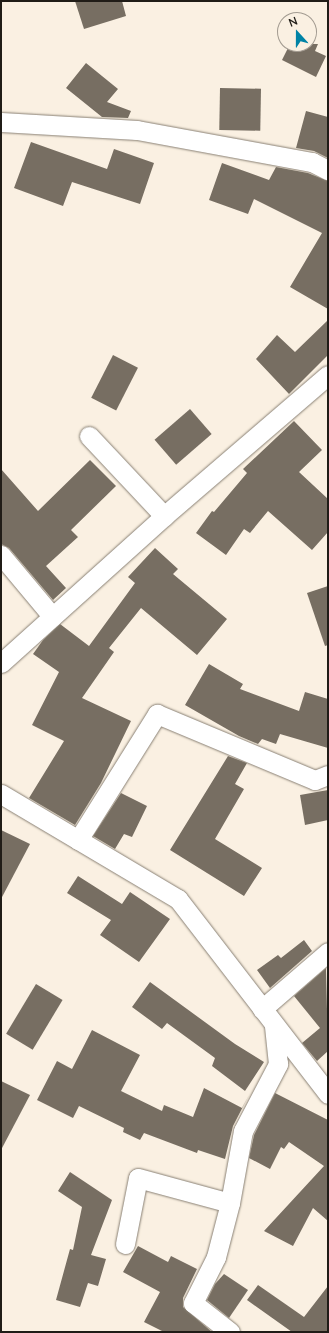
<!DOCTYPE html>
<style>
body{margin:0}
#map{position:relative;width:329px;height:1333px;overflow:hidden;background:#faf0e2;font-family:Lato,sans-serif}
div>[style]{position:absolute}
.building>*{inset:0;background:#776e62;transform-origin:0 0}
.roads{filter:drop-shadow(0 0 1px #898074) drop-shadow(0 0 1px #898074)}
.minor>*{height:19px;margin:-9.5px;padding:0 9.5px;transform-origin:9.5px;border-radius:9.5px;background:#fff}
span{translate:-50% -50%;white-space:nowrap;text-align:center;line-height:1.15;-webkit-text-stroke:3px #faf0e2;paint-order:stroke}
.frame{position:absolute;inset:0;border:2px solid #201c17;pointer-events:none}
.north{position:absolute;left:277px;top:12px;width:40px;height:40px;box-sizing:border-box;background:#faf0e2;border:1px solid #a39b91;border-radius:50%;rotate:339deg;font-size:11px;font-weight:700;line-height:16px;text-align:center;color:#201c17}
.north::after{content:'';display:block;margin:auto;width:14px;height:18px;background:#0083a6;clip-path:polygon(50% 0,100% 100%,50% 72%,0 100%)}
</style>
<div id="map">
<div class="building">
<i style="clip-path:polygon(75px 1px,122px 1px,126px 16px,84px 29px)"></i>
<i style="clip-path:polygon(290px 44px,318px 44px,315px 51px,326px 56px,316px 77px,282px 60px)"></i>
<i style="clip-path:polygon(86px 63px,118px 89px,107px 102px,131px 111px,128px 118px,102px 117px,66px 88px)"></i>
<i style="left:220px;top:88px;width:41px;height:42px;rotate:1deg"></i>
<i style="clip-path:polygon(306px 111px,328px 117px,328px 158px,314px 151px,296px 148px)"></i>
<i style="clip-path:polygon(31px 142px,107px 169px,114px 149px,154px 163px,140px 204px,72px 182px,63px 206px,14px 188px)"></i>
<i style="clip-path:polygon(222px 163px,269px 180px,276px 167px,308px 173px,328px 181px,328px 309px,290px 287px,322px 233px,254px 199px,248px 214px,209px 200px)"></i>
<i style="clip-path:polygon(328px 320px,328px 355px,289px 394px,256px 359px,277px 335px,295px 352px)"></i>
<i style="left:113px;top:355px;width:28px;height:48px;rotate:27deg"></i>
<i style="left:190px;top:409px;width:33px;height:47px;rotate:49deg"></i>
<i style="clip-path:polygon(294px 421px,322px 450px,299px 472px,328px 499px,328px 532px,312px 550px,268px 511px,250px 533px,244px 529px,226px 555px,196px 533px,212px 511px,214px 512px,247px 473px,243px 469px)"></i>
<i style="clip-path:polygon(90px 460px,116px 486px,71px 530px,78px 537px,46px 566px,66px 588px,53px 600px,9px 548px,1px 544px,1px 469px,38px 511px)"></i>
<i style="clip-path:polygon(155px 548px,178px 569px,173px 574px,227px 619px,197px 655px,141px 608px,109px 648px,114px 652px,82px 698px,131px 721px,101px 783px,75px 825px,29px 798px,64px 741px,32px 725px,59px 672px,33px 654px,43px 640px,60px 624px,89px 646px,135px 583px,128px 577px)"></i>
<i style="clip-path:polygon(328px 586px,328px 645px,325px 646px,307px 593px)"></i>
<i style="clip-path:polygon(209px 664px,243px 684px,240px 689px,299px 711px,305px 692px,328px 699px,328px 748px,280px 734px,276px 744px,262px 739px,258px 744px,239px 736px,185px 705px)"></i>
<i style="clip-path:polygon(228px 756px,247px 763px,235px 784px,244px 789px,215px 839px,262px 868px,244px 896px,170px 850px)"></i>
<i style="clip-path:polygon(328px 790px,328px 820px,305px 825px,300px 795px)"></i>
<i style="clip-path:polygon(121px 793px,147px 806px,132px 837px,124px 834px,115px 849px,93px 836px)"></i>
<i style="clip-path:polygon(1px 830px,30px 844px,1px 899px)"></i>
<i style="clip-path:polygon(78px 876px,122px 904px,130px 892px,170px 919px,139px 962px,100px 935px,111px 920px,67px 893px)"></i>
<i style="clip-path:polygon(304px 940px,312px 951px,270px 988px,257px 970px,278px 955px,281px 958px)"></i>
<i style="clip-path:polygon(326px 968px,328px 1051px,317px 1061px,302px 1043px,320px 1028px,294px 996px)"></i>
<i style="clip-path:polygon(150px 982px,235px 1044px,264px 1062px,245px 1091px,212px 1066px,215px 1058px,167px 1023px,162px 1029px,132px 1007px)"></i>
<i style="left:36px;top:984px;width:31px;height:58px;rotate:31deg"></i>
<i style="clip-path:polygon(92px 1030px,140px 1055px,121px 1091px,162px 1111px,164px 1105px,193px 1117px,204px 1088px,242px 1108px,249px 1095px,233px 1126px,225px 1159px,198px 1150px,197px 1153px,144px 1133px,140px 1140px,123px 1132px,124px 1128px,79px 1106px,73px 1118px,37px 1100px,57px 1061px,72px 1069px)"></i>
<i style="clip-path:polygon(1px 1081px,30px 1095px,1px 1150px)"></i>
<i style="clip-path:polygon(275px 1093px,328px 1120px,328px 1221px,313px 1208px,293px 1246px,264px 1231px,324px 1166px,289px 1142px,284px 1149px,281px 1147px,270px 1169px,249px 1158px,254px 1135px)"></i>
<i style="clip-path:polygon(70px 1172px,112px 1200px,91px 1255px,106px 1259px,98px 1286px,88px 1283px,80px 1307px,56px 1300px,70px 1249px,73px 1250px,82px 1207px,58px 1191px)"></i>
<i style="clip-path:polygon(138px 1246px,168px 1262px,171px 1256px,197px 1269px,183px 1298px,183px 1307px,212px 1332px,164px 1332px,144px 1322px,160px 1292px,123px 1272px)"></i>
<i style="clip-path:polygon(224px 1274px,248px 1290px,229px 1318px,207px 1300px,215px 1284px)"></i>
<i style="clip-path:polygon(258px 1285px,304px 1317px,328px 1286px,328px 1332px,292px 1332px,247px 1300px)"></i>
</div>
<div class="roads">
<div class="minor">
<i style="left:1px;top:122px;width:136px;rotate:3.4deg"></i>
<i style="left:137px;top:130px;width:178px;rotate:10.4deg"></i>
<i style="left:312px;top:162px;width:18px;rotate:27deg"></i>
<i style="left:89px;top:436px;width:110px;rotate:46.8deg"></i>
<i style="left:1px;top:555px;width:80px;rotate:50.1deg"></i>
<i style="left:1px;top:663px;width:219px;rotate:-42deg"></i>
<i style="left:164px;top:516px;width:216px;rotate:-40.7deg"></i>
<i style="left:1px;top:794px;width:206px;rotate:30.7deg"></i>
<i style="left:178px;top:899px;width:246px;rotate:52.4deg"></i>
<i style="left:78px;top:840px;width:149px;rotate:-57.9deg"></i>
<i style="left:157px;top:714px;width:171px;rotate:22.7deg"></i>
<i style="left:315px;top:780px;width:14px;rotate:-21deg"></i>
<i style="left:262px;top:1009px;width:87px;rotate:-40.8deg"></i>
<i style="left:125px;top:1244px;width:67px;rotate:-78.9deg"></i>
<i style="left:138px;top:1178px;width:95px;rotate:15.2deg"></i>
<i style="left:230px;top:1332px;width:47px;rotate:-141.9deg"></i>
<i style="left:193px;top:1303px;width:51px;rotate:-63.4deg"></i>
<i style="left:216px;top:1257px;width:56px;rotate:-75.5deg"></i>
<i style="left:230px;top:1203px;width:73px;rotate:-79.8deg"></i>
<i style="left:243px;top:1131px;width:76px;rotate:-62.4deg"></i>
<i style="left:278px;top:1064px;width:39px;rotate:-96deg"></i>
</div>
</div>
<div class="frame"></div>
<div class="north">N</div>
</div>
